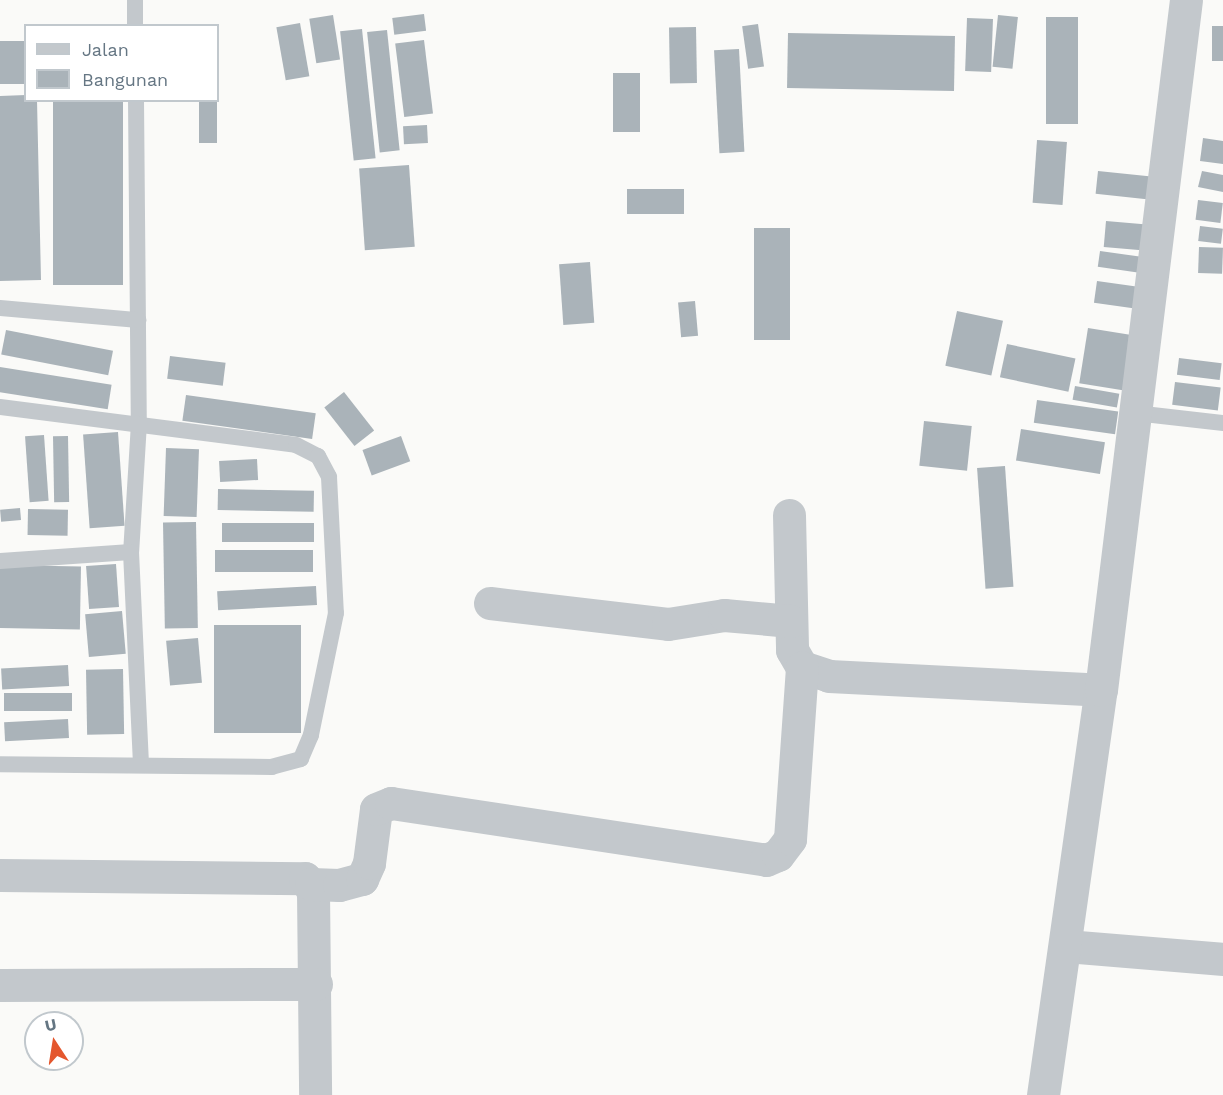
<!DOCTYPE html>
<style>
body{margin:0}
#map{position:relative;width:1223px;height:1095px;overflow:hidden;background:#fafaf8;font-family:"Work Sans",sans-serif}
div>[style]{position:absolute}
.building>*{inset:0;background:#aab3b9;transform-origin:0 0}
.service>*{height:16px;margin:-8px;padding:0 8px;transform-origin:8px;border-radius:8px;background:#c3c8cc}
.minor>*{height:33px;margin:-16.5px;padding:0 16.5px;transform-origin:16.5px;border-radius:16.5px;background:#c3c8cc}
span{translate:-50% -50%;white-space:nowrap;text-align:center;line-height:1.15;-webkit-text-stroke:6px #fff;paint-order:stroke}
.legend{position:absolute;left:24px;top:24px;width:195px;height:78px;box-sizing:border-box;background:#fff;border:2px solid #c1c8cd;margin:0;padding:8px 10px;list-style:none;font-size:18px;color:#657683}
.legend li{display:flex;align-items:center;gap:12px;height:30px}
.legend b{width:30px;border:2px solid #c1c8cd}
.north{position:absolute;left:24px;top:1011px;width:60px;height:60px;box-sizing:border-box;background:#fff;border:2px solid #c1c8cd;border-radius:50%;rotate:348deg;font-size:16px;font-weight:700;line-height:24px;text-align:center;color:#657683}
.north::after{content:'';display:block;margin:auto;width:21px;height:27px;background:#e4572e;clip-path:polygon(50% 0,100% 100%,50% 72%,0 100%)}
</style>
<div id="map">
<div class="building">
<i style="left:424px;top:14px;width:17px;height:32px;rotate:83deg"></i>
<i style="left:333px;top:15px;width:45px;height:24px;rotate:81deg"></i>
<i style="left:998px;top:15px;width:20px;height:52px;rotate:6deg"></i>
<i style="left:1046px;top:17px;width:32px;height:107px"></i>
<i style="left:967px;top:18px;width:26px;height:53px;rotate:2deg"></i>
<i style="left:300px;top:23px;width:54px;height:24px;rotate:80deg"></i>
<i style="left:758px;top:24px;width:43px;height:16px;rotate:82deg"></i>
<i style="left:1212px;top:26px;width:11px;height:35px"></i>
<i style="left:696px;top:27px;width:56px;height:27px;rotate:89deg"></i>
<i style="left:362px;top:29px;width:130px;height:22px;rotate:84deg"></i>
<i style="left:387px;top:30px;width:121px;height:20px;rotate:84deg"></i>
<i style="left:788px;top:33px;width:167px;height:55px;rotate:1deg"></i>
<i style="left:424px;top:40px;width:74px;height:29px;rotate:83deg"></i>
<i style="left:0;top:41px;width:26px;height:43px"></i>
<i style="left:739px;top:49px;width:103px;height:25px;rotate:87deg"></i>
<i style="left:613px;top:73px;width:27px;height:59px"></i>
<i style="clip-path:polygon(26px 95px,26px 100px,37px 100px,41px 280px,0 281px,0 96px)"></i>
<i style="left:53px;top:100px;width:70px;height:185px"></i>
<i style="left:199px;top:100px;width:18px;height:43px"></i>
<i style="left:427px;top:125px;width:18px;height:24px;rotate:87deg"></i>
<i style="clip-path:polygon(1203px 138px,1223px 141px,1223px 164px,1200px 161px)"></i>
<i style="left:1037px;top:140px;width:30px;height:63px;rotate:4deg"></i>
<i style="left:409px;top:165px;width:82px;height:50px;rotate:86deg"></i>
<i style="left:1098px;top:171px;width:56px;height:23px;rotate:6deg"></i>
<i style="clip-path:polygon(1202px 171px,1223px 175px,1223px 192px,1198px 187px)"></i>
<i style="left:684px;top:189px;width:25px;height:57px;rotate:90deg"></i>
<i style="left:1198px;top:200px;width:25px;height:20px;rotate:7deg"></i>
<i style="left:1106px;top:221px;width:38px;height:26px;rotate:5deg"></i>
<i style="left:1200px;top:226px;width:23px;height:15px;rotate:7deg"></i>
<i style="left:754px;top:228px;width:36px;height:112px"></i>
<i style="left:1199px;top:247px;width:24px;height:26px;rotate:2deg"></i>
<i style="left:1100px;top:251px;width:49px;height:16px;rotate:8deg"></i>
<i style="left:590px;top:262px;width:61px;height:31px;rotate:86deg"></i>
<i style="left:1097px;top:281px;width:45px;height:22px;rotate:8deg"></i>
<i style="left:695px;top:301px;width:35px;height:17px;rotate:85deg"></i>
<i style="left:957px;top:311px;width:47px;height:56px;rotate:12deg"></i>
<i style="left:1088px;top:328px;width:44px;height:56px;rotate:9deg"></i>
<i style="left:6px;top:330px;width:109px;height:25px;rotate:11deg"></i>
<i style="left:1007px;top:344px;width:70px;height:34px;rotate:12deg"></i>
<i style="left:170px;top:356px;width:56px;height:23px;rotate:7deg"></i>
<i style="left:1179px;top:358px;width:43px;height:17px;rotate:7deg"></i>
<i style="left:0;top:367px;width:113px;height:25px;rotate:9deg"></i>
<i style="left:1175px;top:382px;width:46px;height:23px;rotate:7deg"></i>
<i style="left:1075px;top:386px;width:45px;height:14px;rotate:10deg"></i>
<i style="left:344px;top:392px;width:49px;height:25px;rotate:52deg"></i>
<i style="left:186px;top:395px;width:131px;height:26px;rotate:8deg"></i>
<i style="left:1037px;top:400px;width:82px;height:23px;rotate:8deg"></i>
<i style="left:924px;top:421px;width:48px;height:45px;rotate:6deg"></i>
<i style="left:1021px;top:429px;width:85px;height:32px;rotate:9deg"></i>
<i style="left:118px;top:432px;width:94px;height:35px;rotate:86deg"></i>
<i style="left:44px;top:435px;width:66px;height:19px;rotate:86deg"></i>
<i style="left:68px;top:436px;width:66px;height:15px;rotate:89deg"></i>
<i style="left:401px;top:436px;width:27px;height:41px;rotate:70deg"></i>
<i style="left:166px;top:448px;width:33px;height:68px;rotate:2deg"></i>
<i style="left:257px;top:459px;width:21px;height:38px;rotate:87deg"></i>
<i style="left:1005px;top:466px;width:121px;height:28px;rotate:86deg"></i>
<i style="left:218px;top:489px;width:96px;height:21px;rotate:1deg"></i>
<i style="left:20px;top:508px;width:12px;height:20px;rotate:85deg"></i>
<i style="left:28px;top:509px;width:40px;height:26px;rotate:1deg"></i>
<i style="left:196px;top:522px;width:106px;height:33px;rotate:89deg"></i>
<i style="left:222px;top:523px;width:92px;height:19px"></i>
<i style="left:215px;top:550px;width:98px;height:22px"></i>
<i style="left:116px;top:564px;width:43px;height:30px;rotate:86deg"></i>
<i style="left:0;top:565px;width:81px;height:63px;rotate:1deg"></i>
<i style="left:316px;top:586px;width:19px;height:99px;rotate:87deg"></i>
<i style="left:122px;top:611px;width:43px;height:37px;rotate:85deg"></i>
<i style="left:214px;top:625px;width:87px;height:108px"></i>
<i style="left:198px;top:638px;width:45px;height:32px;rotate:85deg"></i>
<i style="left:68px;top:665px;width:21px;height:67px;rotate:87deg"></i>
<i style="left:123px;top:669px;width:65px;height:37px;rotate:89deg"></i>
<i style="left:72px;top:693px;width:18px;height:68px;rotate:90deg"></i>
<i style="left:68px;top:719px;width:19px;height:64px;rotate:87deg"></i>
</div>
<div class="service">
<i style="left:135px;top:0;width:26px;rotate:90deg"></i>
<i style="left:136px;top:100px;width:323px;rotate:89.5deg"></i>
<i style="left:139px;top:423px;width:129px;rotate:93.5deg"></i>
<i style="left:131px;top:552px;width:213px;rotate:87.3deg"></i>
<i style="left:0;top:308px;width:139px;rotate:5deg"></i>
<i style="left:0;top:407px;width:298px;rotate:7.3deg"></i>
<i style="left:296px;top:445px;width:25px;rotate:27deg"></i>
<i style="left:318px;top:456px;width:24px;rotate:62deg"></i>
<i style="left:329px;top:477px;width:136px;rotate:87.1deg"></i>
<i style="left:336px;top:613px;width:125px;rotate:101.6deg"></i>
<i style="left:311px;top:735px;width:26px;rotate:113deg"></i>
<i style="left:301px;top:759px;width:30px;rotate:165deg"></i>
<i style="left:272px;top:767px;width:272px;rotate:-179.4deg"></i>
<i style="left:1135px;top:413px;width:89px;rotate:6.5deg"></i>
<i style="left:0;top:561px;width:131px;rotate:-3.9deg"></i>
</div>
<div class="minor">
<i style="left:789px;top:515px;width:135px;rotate:88.7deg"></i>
<i style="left:792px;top:650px;width:20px;rotate:60deg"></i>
<i style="left:802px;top:667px;width:28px;rotate:18deg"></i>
<i style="left:829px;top:676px;width:272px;rotate:2.9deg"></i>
<i style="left:490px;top:603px;width:179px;rotate:6.7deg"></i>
<i style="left:668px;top:624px;width:57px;rotate:-9.1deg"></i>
<i style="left:724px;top:615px;width:67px;rotate:5.1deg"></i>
<i style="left:0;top:875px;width:305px;rotate:0.6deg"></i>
<i style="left:305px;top:878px;width:16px;rotate:60deg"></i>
<i style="left:313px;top:892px;width:203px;rotate:89.4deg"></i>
<i style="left:311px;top:884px;width:28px;rotate:2deg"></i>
<i style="left:339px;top:885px;width:24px;rotate:-15deg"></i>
<i style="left:362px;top:879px;width:17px;rotate:-66deg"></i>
<i style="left:369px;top:863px;width:54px;rotate:-82.6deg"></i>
<i style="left:376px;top:809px;width:16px;rotate:-22deg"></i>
<i style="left:391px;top:803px;width:379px;rotate:8.6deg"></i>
<i style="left:766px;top:860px;width:13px;rotate:-23deg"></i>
<i style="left:778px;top:855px;width:20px;rotate:-53deg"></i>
<i style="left:790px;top:839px;width:172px;rotate:-86deg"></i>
<i style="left:1066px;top:946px;width:158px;rotate:4.7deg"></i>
<i style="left:0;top:985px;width:316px;rotate:-0.2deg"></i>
<i style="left:1043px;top:1095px;width:409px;rotate:-81.9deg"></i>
<i style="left:1101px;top:690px;width:695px;rotate:-82.98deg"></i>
</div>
<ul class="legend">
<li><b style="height:8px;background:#c3c8cc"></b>Jalan</li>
<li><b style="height:16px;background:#aab3b9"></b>Bangunan</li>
</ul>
<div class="north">U</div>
</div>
